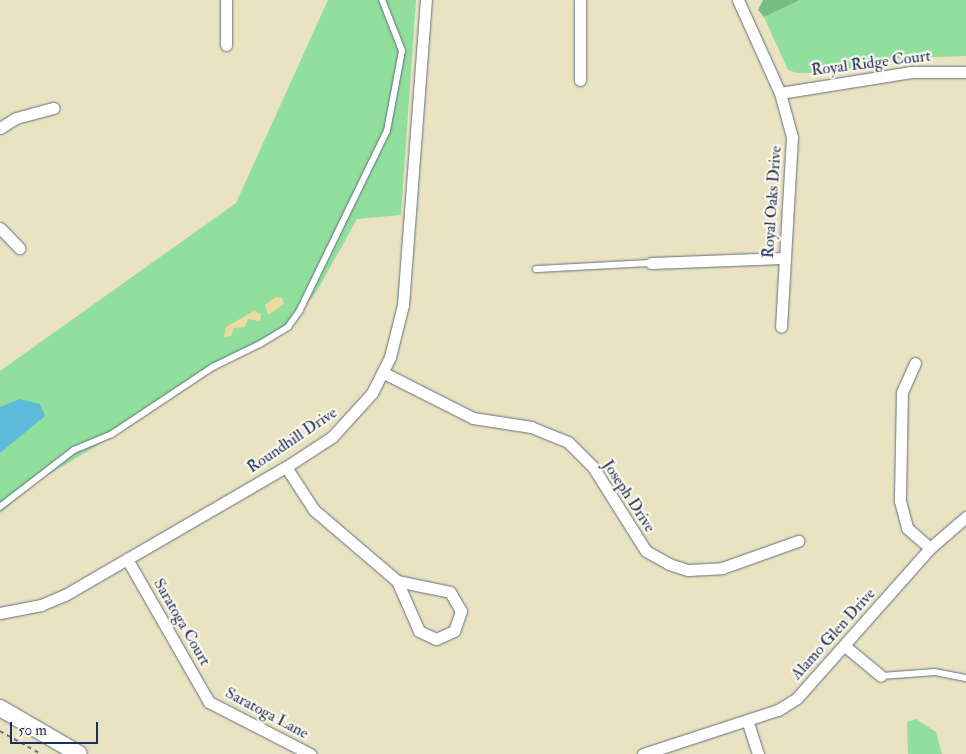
<!DOCTYPE html>
<style>
body{margin:0}
#map{position:relative;width:966px;height:754px;overflow:hidden;background:#eae3c1;font-family:"IM FELL Double Pica",serif}
div>[style]{position:absolute}
.green>*{inset:0;background:#91df9d}
.forest>*{inset:0;background:#74be84}
.sand>*{inset:0;background:#eeda9e}
.water>*{inset:0;background:#5dbadb}
.path>*{height:2px;margin-top:-1px;transform-origin:0;background:repeating-linear-gradient(90deg,#636e81 0 4px,transparent 0 8px)}
.roads{filter:drop-shadow(0 0 1px #636e81) drop-shadow(0 0 1px #636e81)}
.lane>*{height:5.5px;margin:-2.75px;padding:0 2.75px;transform-origin:2.75px;border-radius:2.75px;background:#fff}
.street>*{height:11px;margin:-5.5px;padding:0 5.5px;transform-origin:5.5px;border-radius:5.5px;background:#fff}
.secondary>*{height:16px;margin:-8px;padding:0 8px;transform-origin:8px;border-radius:8px;background:#fff}
span{translate:-50% -50%;white-space:nowrap;text-align:center;line-height:1.15;-webkit-text-stroke:4.5px #fbf7ec;paint-order:stroke}
.street-label{font-size:16px;color:#1b2f5e}
.scale{position:absolute;left:10px;top:722px;width:88px;height:22px;box-sizing:border-box;border:2px solid #1b2f5e;border-top:0;padding-left:6px;font-size:15px;line-height:18px;white-space:nowrap;color:#1b2f5e;-webkit-text-stroke:4px #fbf7ec;paint-order:stroke}
</style>
<div id="map">
<div class="green">
<i style="clip-path:polygon(328px 0,416px 0,401px 215px,357px 219px,317px 291px,285px 332px,197px 379px,122px 431px,39px 480px,0 513px,0 371px,236px 203px)"></i>
<i style="clip-path:polygon(800px 0,966px 0,966px 56px,906px 58px,846px 73px,797px 73px,788px 70px,764px 17px)"></i>
<i style="clip-path:polygon(916px 719px,936px 732px,942px 754px,908px 754px,907px 722px)"></i>
</div>
<div class="forest">
<i style="clip-path:polygon(763px 0,800px 0,764px 17px,758px 10px)"></i>
</div>
<div class="sand">
<i style="clip-path:polygon(276px 297px,282px 298px,284px 304px,268px 315px,265px 305px)"></i>
<i style="clip-path:polygon(254px 311px,261px 314px,260px 321px,248px 319px,245px 327px,234px 328px,231px 336px,224px 337px,226px 327px)"></i>
</div>
<div class="water">
<i style="clip-path:polygon(20px 399px,40px 404px,45px 416px,0 453px,0 407px)"></i>
</div>
<div class="path">
<i style="left:0;top:731px;width:47px;rotate:29.3deg"></i>
</div>
<div class="roads">
<div class="lane">
<i style="left:536px;top:269px;width:115px;rotate:-3deg"></i>
<i style="left:0;top:507px;width:93px;rotate:-37.6deg"></i>
<i style="left:74px;top:450px;width:41px;rotate:-22.8deg"></i>
<i style="left:112px;top:434px;width:121px;rotate:-33.6deg"></i>
<i style="left:213px;top:367px;width:52px;rotate:-26.1deg"></i>
<i style="left:260px;top:344px;width:33px;rotate:-31deg"></i>
<i style="left:288px;top:327px;width:19px;rotate:-54deg"></i>
<i style="left:299px;top:312px;width:201px;rotate:-64.1deg"></i>
<i style="left:387px;top:131px;width:81px;rotate:-79.4deg"></i>
<i style="left:402px;top:51px;width:55px;rotate:-111.4deg"></i>
<i style="left:881px;top:676px;width:54px;rotate:-4.2deg"></i>
<i style="left:935px;top:672px;width:32px;rotate:11deg"></i>
</div>
<div class="street">
<i style="left:580px;top:0;width:80px;rotate:90deg"></i>
<i style="left:738px;top:0;width:102px;rotate:65.7deg"></i>
<i style="left:780px;top:93px;width:46px;rotate:74.7deg"></i>
<i style="left:792px;top:137px;width:190px;rotate:93.3deg"></i>
<i style="left:226px;top:45px;width:45px;rotate:-90deg"></i>
<i style="left:780px;top:93px;width:133px;rotate:-9.1deg"></i>
<i style="left:911px;top:72px;width:55px"></i>
<i style="left:0;top:128px;width:19px;rotate:-32deg"></i>
<i style="left:16px;top:118px;width:39px;rotate:-15deg"></i>
<i style="left:0;top:228px;width:28px;rotate:46deg"></i>
<i style="left:651px;top:263px;width:133px;rotate:-2.2deg"></i>
<i style="left:915px;top:363px;width:32px;rotate:114deg"></i>
<i style="left:902px;top:392px;width:109px;rotate:91.1deg"></i>
<i style="left:900px;top:501px;width:28px;rotate:75deg"></i>
<i style="left:907px;top:528px;width:30px;rotate:41deg"></i>
<i style="left:384px;top:373px;width:100px;rotate:26.8deg"></i>
<i style="left:473px;top:418px;width:59px;rotate:8.8deg"></i>
<i style="left:531px;top:427px;width:40px;rotate:22deg"></i>
<i style="left:568px;top:442px;width:35px;rotate:45deg"></i>
<i style="left:593px;top:467px;width:99px;rotate:57.8deg"></i>
<i style="left:646px;top:551px;width:26px;rotate:29deg"></i>
<i style="left:669px;top:564px;width:20px;rotate:18deg"></i>
<i style="left:688px;top:570px;width:34px;rotate:-3deg"></i>
<i style="left:722px;top:568px;width:81px;rotate:-19.6deg"></i>
<i style="left:286px;top:467px;width:51px;rotate:56.9deg"></i>
<i style="left:314px;top:510px;width:109px;rotate:40.5deg"></i>
<i style="left:397px;top:581px;width:54px;rotate:11.7deg"></i>
<i style="left:450px;top:592px;width:22px;rotate:60deg"></i>
<i style="left:461px;top:611px;width:21px;rotate:109deg"></i>
<i style="left:454px;top:631px;width:20px;rotate:156deg"></i>
<i style="left:436px;top:639px;width:19px;rotate:-155deg"></i>
<i style="left:419px;top:631px;width:55px;rotate:-113.7deg"></i>
<i style="left:127px;top:559px;width:165px;rotate:60.2deg"></i>
<i style="left:209px;top:702px;width:114px;rotate:27.2deg"></i>
<i style="left:0;top:613px;width:42px;rotate:-11deg"></i>
<i style="left:41px;top:605px;width:26px;rotate:-23deg"></i>
<i style="left:65px;top:595px;width:255px;rotate:-30.1deg"></i>
<i style="left:286px;top:467px;width:55px;rotate:-33.1deg"></i>
<i style="left:332px;top:437px;width:59px;rotate:-47.7deg"></i>
<i style="left:372px;top:393px;width:40px;rotate:-63.4deg"></i>
<i style="left:390px;top:357px;width:54px;rotate:-76deg"></i>
<i style="left:403px;top:305px;width:306px;rotate:-85.7deg"></i>
<i style="left:846px;top:647px;width:45px;rotate:39.6deg"></i>
<i style="left:747px;top:720px;width:36px;rotate:72deg"></i>
<i style="left:643px;top:754px;width:142px;rotate:-18.1deg"></i>
<i style="left:778px;top:710px;width:22px;rotate:-32deg"></i>
<i style="left:797px;top:698px;width:200px;rotate:-48.4deg"></i>
<i style="left:930px;top:548px;width:48px;rotate:-40.7deg"></i>
</div>
<div class="secondary">
<i style="left:0;top:708px;width:91px;rotate:30.2deg"></i>
</div>
</div>
<div class="street-label">
<span style="left:871px;top:63px;rotate:-7deg">Royal Ridge Court</span>
<span style="left:772px;top:202px;rotate:-86deg">Royal Oaks Drive</span>
<span style="left:292px;top:440px;rotate:-34deg">Roundhill Drive</span>
<span style="left:629px;top:496px;rotate:57deg">Joseph Drive</span>
<span style="left:182px;top:622px;rotate:60deg">Saratoga Court</span>
<span style="left:833px;top:634px;rotate:-48deg">Alamo Glen Drive</span>
<span style="left:267px;top:713px;rotate:28deg">Saratoga Lane</span>
</div>
<div class="scale">50 m</div>
</div>
